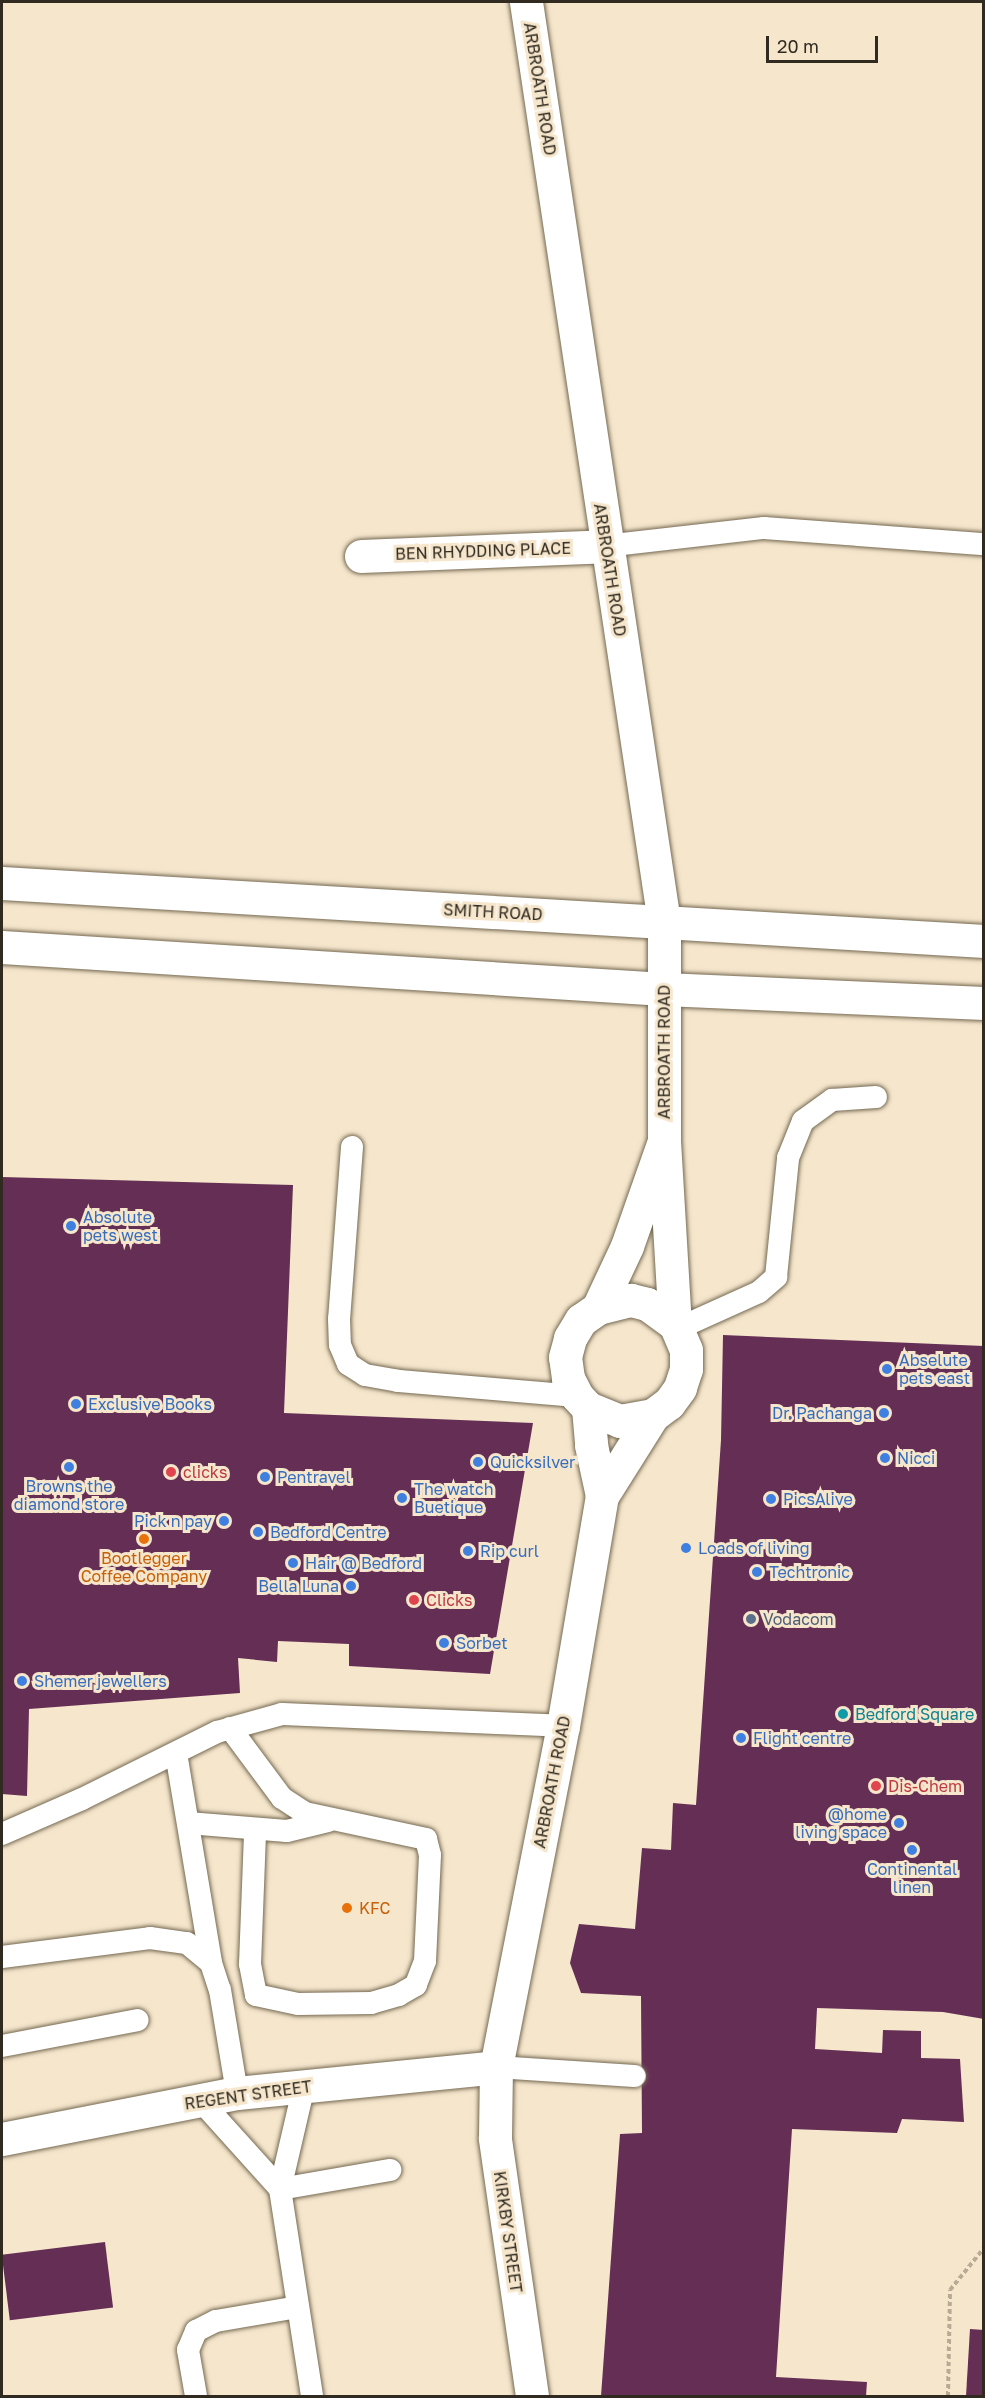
<!DOCTYPE html>
<style>
body{margin:0}
#map{position:relative;width:985px;height:2398px;overflow:hidden;background:#f5e6cc;font-family:"Golos Text",sans-serif}
div>[style]{position:absolute}
.building>*{inset:0;background:#652e55;transform-origin:0 0}
.path>*{height:4px;margin-top:-2px;transform-origin:0;background:repeating-linear-gradient(90deg,#b8ab96 0 4.5px,transparent 0 7.5px)}
.roads{filter:drop-shadow(0 0 2px #756952) drop-shadow(0 0 2px #756952)}
.lane>*{height:22px;margin:-11px;padding:0 11px;transform-origin:11px;border-radius:11px;background:#fff}
.street>*{height:33px;margin:-16.5px;padding:0 16.5px;transform-origin:16.5px;border-radius:16.5px;background:#fff}
.secondary>*{height:33px;margin:-16.5px;padding:0 16.5px;transform-origin:16.5px;border-radius:16.5px;background:#fff}
.dots>*{width:16px;height:16px;translate:-50% -50%;box-sizing:border-box;border:3px solid #f5e6cc;border-radius:50%}
span{translate:-50% -50%;white-space:nowrap;text-align:center;line-height:1.15;-webkit-text-stroke:6px #f5e6cc;paint-order:stroke}
.street-label{font-size:16px;color:#302a20}
.shop-label{font-size:16px;color:#366cbe}
.left{translate:0 -50%;text-align:left}
.right{translate:-100% -50%;text-align:right}
.health-label{font-size:16px;color:#be3a42}
.food-label{font-size:16px;color:#c56008}
.service-label{font-size:16px;color:#4e5e75}
.culture-label{font-size:16px;color:#0d838f}
.frame{position:absolute;inset:0;border:3px solid #302a20;pointer-events:none}
.scale{position:absolute;left:766px;top:36px;width:112px;height:27px;box-sizing:border-box;border:3px solid #302a20;border-top:0;padding-left:8px;font-size:18px;line-height:21px;white-space:nowrap;color:#302a20;-webkit-text-stroke:4px #f5e6cc;paint-order:stroke}
</style>
<div id="map">
<div class="building">
<i style="clip-path:polygon(2px 1177px,293px 1185px,284px 1413px,533px 1423px,490px 1674px,349px 1666px,349px 1644px,278px 1641px,277px 1662px,238px 1658px,240px 1693px,29px 1709px,27px 1796px,2px 1794px)"></i>
<i style="clip-path:polygon(723px 1335px,984px 1346px,984px 2019px,943px 2012px,817px 2008px,815px 2049px,882px 2053px,883px 2030px,921px 2031px,921px 2058px,960px 2059px,964px 2122px,902px 2119px,897px 2133px,792px 2129px,776px 2377px,867px 2382px,866px 2396px,601px 2396px,620px 2134px,642px 2133px,641px 1996px,581px 1993px,570px 1963px,579px 1924px,635px 1929px,642px 1848px,671px 1850px,673px 1803px,696px 1805px,721px 1440px)"></i>
<i style="left:105px;top:2242px;width:66px;height:104px;rotate:83deg"></i>
<i style="clip-path:polygon(970px 2329px,984px 2330px,984px 2396px,966px 2396px)"></i>
</div>
<div class="path">
<i style="left:948px;top:2396px;width:106px;rotate:-88.9deg"></i>
<i style="left:950px;top:2290px;width:54px;rotate:-51deg"></i>
</div>
<div class="roads">
<div class="lane">
<i style="left:605px;top:546px;width:160px;rotate:-6.5deg"></i>
<i style="left:764px;top:528px;width:221px;rotate:4.2deg"></i>
<i style="left:352px;top:1147px;width:172px;rotate:94.3deg"></i>
<i style="left:339px;top:1319px;width:26px;rotate:88deg"></i>
<i style="left:340px;top:1345px;width:21px;rotate:67deg"></i>
<i style="left:348px;top:1364px;width:20px;rotate:33deg"></i>
<i style="left:365px;top:1375px;width:34px;rotate:10deg"></i>
<i style="left:398px;top:1381px;width:180px;rotate:4.8deg"></i>
<i style="left:677px;top:1329px;width:90px;rotate:-24.3deg"></i>
<i style="left:759px;top:1292px;width:23px;rotate:-41deg"></i>
<i style="left:776px;top:1277px;width:120px;rotate:-84.2deg"></i>
<i style="left:788px;top:1158px;width:40px;rotate:-68deg"></i>
<i style="left:803px;top:1121px;width:36px;rotate:-36deg"></i>
<i style="left:832px;top:1100px;width:44px;rotate:-3.9deg"></i>
<i style="left:230px;top:1728px;width:87px;rotate:53.4deg"></i>
<i style="left:282px;top:1798px;width:27px;rotate:33deg"></i>
<i style="left:305px;top:1813px;width:124px;rotate:12.1deg"></i>
<i style="left:426px;top:1839px;width:16px;rotate:76deg"></i>
<i style="left:430px;top:1855px;width:106px;rotate:92.7deg"></i>
<i style="left:425px;top:1961px;width:26px;rotate:111deg"></i>
<i style="left:416px;top:1985px;width:20px;rotate:150deg"></i>
<i style="left:399px;top:1995px;width:29px;rotate:164deg"></i>
<i style="left:371px;top:2003px;width:73px;rotate:179.2deg"></i>
<i style="left:298px;top:2004px;width:43px;rotate:-167.9deg"></i>
<i style="left:256px;top:1995px;width:32px;rotate:-101deg"></i>
<i style="left:250px;top:1964px;width:133px;rotate:-87.8deg"></i>
<i style="left:176px;top:1753px;width:213px;rotate:80.5deg"></i>
<i style="left:188px;top:1823px;width:99px;rotate:4.6deg"></i>
<i style="left:287px;top:1831px;width:42px;rotate:-13.7deg"></i>
<i style="left:2px;top:1834px;width:87px;rotate:-23.6deg"></i>
<i style="left:82px;top:1799px;width:151px;rotate:-26.4deg"></i>
<i style="left:217px;top:1732px;width:67px;rotate:-15.5deg"></i>
<i style="left:282px;top:1714px;width:281px;rotate:2.4deg"></i>
<i style="left:2px;top:1957px;width:149px;rotate:-7.3deg"></i>
<i style="left:150px;top:1938px;width:37px;rotate:8deg"></i>
<i style="left:187px;top:1943px;width:31px;rotate:40deg"></i>
<i style="left:211px;top:1963px;width:28px;rotate:72deg"></i>
<i style="left:220px;top:1990px;width:104px;rotate:80.6deg"></i>
<i style="left:2px;top:2046px;width:138px;rotate:-10.8deg"></i>
<i style="left:496px;top:2067px;width:139px;rotate:3.7deg"></i>
<i style="left:304px;top:2086px;width:106px;rotate:103.1deg"></i>
<i style="left:280px;top:2189px;width:209px;rotate:81.2deg"></i>
<i style="left:200px;top:2100px;width:120px;rotate:48deg"></i>
<i style="left:280px;top:2189px;width:112px;rotate:-9.8deg"></i>
<i style="left:196px;top:2396px;width:47px;rotate:-99.9deg"></i>
<i style="left:188px;top:2350px;width:21px;rotate:-67deg"></i>
<i style="left:196px;top:2331px;width:22px;rotate:-27deg"></i>
<i style="left:216px;top:2321px;width:83px;rotate:-9.7deg"></i>
</div>
<div class="street">
<i style="left:361px;top:556px;width:244px;rotate:-2.3deg"></i>
<i style="left:664px;top:989px;width:152px;rotate:90deg"></i>
<i style="left:664px;top:1141px;width:183px;rotate:86.6deg"></i>
<i style="left:598px;top:1308px;width:34px;rotate:-14deg"></i>
<i style="left:631px;top:1300px;width:16px;rotate:14deg"></i>
<i style="left:647px;top:1304px;width:34px;rotate:36deg"></i>
<i style="left:675px;top:1324px;width:28px;rotate:67deg"></i>
<i style="left:686px;top:1350px;width:19px;rotate:90deg"></i>
<i style="left:686px;top:1369px;width:20px;rotate:108deg"></i>
<i style="left:680px;top:1388px;width:19px;rotate:126deg"></i>
<i style="left:669px;top:1403px;width:20px;rotate:143deg"></i>
<i style="left:653px;top:1415px;width:34px;rotate:170deg"></i>
<i style="left:620px;top:1421px;width:35px;rotate:-158deg"></i>
<i style="left:588px;top:1408px;width:16px;rotate:-133deg"></i>
<i style="left:577px;top:1396px;width:20px;rotate:-117deg"></i>
<i style="left:568px;top:1378px;width:21px;rotate:-98deg"></i>
<i style="left:565px;top:1357px;width:20px;rotate:-75deg"></i>
<i style="left:570px;top:1338px;width:21px;rotate:-59deg"></i>
<i style="left:581px;top:1320px;width:21px;rotate:-35deg"></i>
<i style="left:598px;top:1308px;width:68px;rotate:-64.9deg"></i>
<i style="left:627px;top:1246px;width:111px;rotate:-70.6deg"></i>
<i style="left:588px;top:1408px;width:37px;rotate:85deg"></i>
<i style="left:591px;top:1445px;width:52px;rotate:77.8deg"></i>
<i style="left:2px;top:2139px;width:239px;rotate:-11.1deg"></i>
<i style="left:237px;top:2093px;width:260px;rotate:-5.7deg"></i>
<i style="left:532px;top:2396px;width:261px;rotate:-98.2deg"></i>
<i style="left:495px;top:2138px;width:71px;rotate:-89.2deg"></i>
<i style="left:496px;top:2067px;width:348px;rotate:-78.9deg"></i>
<i style="left:563px;top:1726px;width:233px;rotate:-80.4deg"></i>
<i style="left:602px;top:1496px;width:96px;rotate:-57.8deg"></i>
</div>
<div class="secondary">
<i style="left:526px;top:2px;width:930px;rotate:81.47deg"></i>
<i style="left:664px;top:922px;width:67px;rotate:90deg"></i>
<i style="left:2px;top:883px;width:984px;rotate:3.38deg"></i>
<i style="left:2px;top:947px;width:663px;rotate:3.63deg"></i>
<i style="left:664px;top:989px;width:320px;rotate:2.5deg"></i>
</div>
</div>
<div class="dots">
<i style="left:71px;top:1226px;background:#3f7fe0"></i>
<i style="left:887px;top:1369px;background:#3f7fe0"></i>
<i style="left:76px;top:1404px;background:#3f7fe0"></i>
<i style="left:884px;top:1413px;background:#3f7fe0"></i>
<i style="left:885px;top:1458px;background:#3f7fe0"></i>
<i style="left:478px;top:1462px;background:#3f7fe0"></i>
<i style="left:69px;top:1467px;background:#3f7fe0"></i>
<i style="left:171px;top:1472px;background:#e0444e"></i>
<i style="left:265px;top:1477px;background:#3f7fe0"></i>
<i style="left:402px;top:1498px;background:#3f7fe0"></i>
<i style="left:771px;top:1499px;background:#3f7fe0"></i>
<i style="left:224px;top:1521px;background:#3f7fe0"></i>
<i style="left:258px;top:1532px;background:#3f7fe0"></i>
<i style="left:144px;top:1539px;background:#e8710a"></i>
<i style="left:686px;top:1548px;background:#3f7fe0"></i>
<i style="left:468px;top:1551px;background:#3f7fe0"></i>
<i style="left:293px;top:1563px;background:#3f7fe0"></i>
<i style="left:757px;top:1572px;background:#3f7fe0"></i>
<i style="left:351px;top:1586px;background:#3f7fe0"></i>
<i style="left:414px;top:1600px;background:#e0444e"></i>
<i style="left:751px;top:1619px;background:#5c6f8a"></i>
<i style="left:444px;top:1643px;background:#3f7fe0"></i>
<i style="left:22px;top:1681px;background:#3f7fe0"></i>
<i style="left:843px;top:1714px;background:#0f9aa8"></i>
<i style="left:741px;top:1738px;background:#3f7fe0"></i>
<i style="left:876px;top:1786px;background:#e0444e"></i>
<i style="left:899px;top:1823px;background:#3f7fe0"></i>
<i style="left:912px;top:1850px;background:#3f7fe0"></i>
<i style="left:347px;top:1908px;background:#e8710a"></i>
</div>
<div class="street-label">
<span style="left:540px;top:89px;rotate:81deg">ARBROATH ROAD</span>
<span style="left:483px;top:551px;rotate:-2deg">BEN RHYDDING PLACE</span>
<span style="left:610px;top:570px;rotate:81deg">ARBROATH ROAD</span>
<span style="left:493px;top:912px;rotate:3deg">SMITH ROAD</span>
<span style="left:664px;top:1052px;rotate:-90deg">ARBROATH ROAD</span>
<span style="left:552px;top:1782px;rotate:-79deg">ARBROATH ROAD</span>
<span style="left:248px;top:2095px;rotate:-8deg">REGENT STREET</span>
<span style="left:508px;top:2232px;rotate:82deg">KIRKBY STREET</span>
</div>
<div class="shop-label">
<span class="left" style="left:83px;top:1226px">Absolute<br>pets west</span>
<span class="left" style="left:899px;top:1369px">Abselute<br>pets east</span>
<span class="left" style="left:88px;top:1404px">Exclusive Books</span>
<span class="right" style="left:872px;top:1413px">Dr. Pachanga</span>
<span class="left" style="left:897px;top:1458px">Nicci</span>
<span class="left" style="left:490px;top:1462px">Quicksilver</span>
<span class="left" style="left:277px;top:1477px">Pentravel</span>
<span style="left:69px;top:1495px">Browns the<br>diamond store</span>
<span class="left" style="left:414px;top:1498px">The watch<br>Buetique</span>
<span class="left" style="left:783px;top:1499px">PicsAlive</span>
<span class="right" style="left:212px;top:1521px">Pick n pay</span>
<span class="left" style="left:270px;top:1532px">Bedford Centre</span>
<span class="left" style="left:698px;top:1548px">Loads of living</span>
<span class="left" style="left:480px;top:1551px">Rip curl</span>
<span class="left" style="left:305px;top:1563px">Hair @ Bedford</span>
<span class="left" style="left:769px;top:1572px">Techtronic</span>
<span class="right" style="left:339px;top:1586px">Bella Luna</span>
<span class="left" style="left:456px;top:1643px">Sorbet</span>
<span class="left" style="left:34px;top:1681px">Shemer jewellers</span>
<span class="left" style="left:753px;top:1738px">Flight centre</span>
<span class="right" style="left:887px;top:1823px">@home<br>living space</span>
<span style="left:912px;top:1878px">Continental<br>linen</span>
</div>
<div class="health-label">
<span class="left" style="left:183px;top:1472px">clicks</span>
<span class="left" style="left:426px;top:1600px">Clicks</span>
<span class="left" style="left:888px;top:1786px">Dis-Chem</span>
</div>
<div class="food-label">
<span style="left:144px;top:1567px">Bootlegger<br>Coffee Company</span>
<span class="left" style="left:359px;top:1908px">KFC</span>
</div>
<div class="service-label">
<span class="left" style="left:763px;top:1619px">Vodacom</span>
</div>
<div class="culture-label">
<span class="left" style="left:855px;top:1714px">Bedford Square</span>
</div>
<div class="frame"></div>
<div class="scale">20 m</div>
</div>
